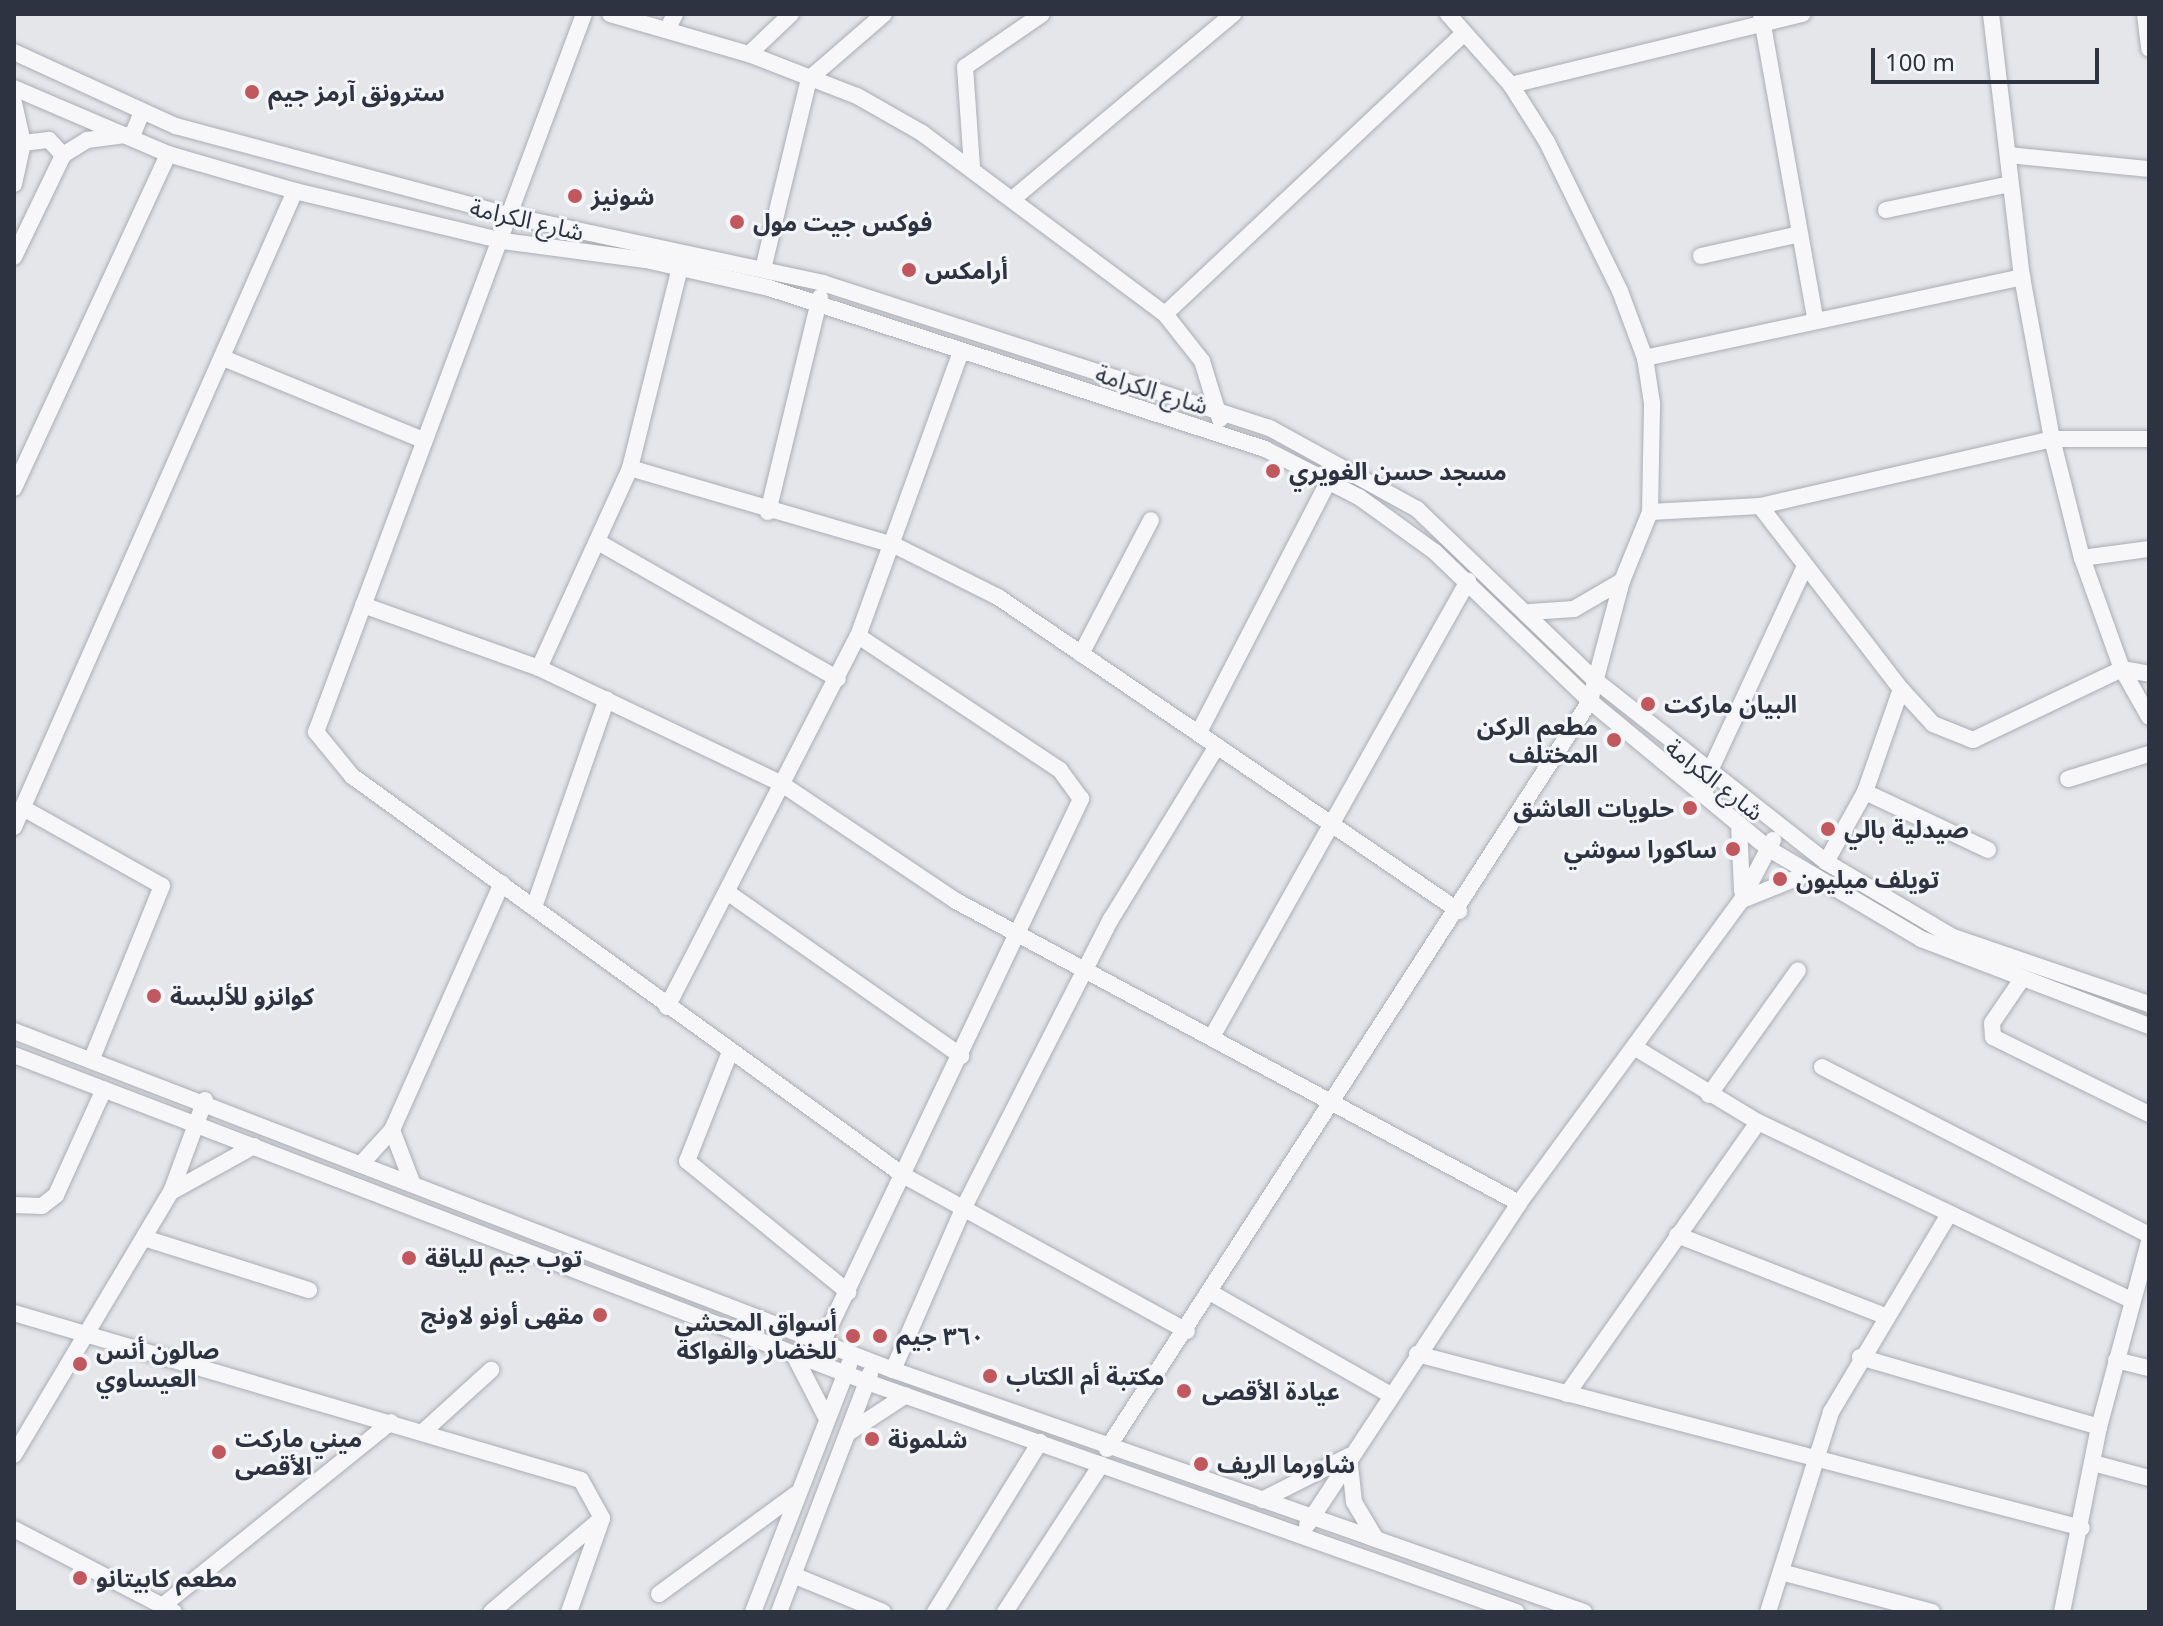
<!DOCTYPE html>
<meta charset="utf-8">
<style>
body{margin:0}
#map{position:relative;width:2163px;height:1626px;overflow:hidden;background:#e4e6ea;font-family:"Noto Sans","Noto Sans Arabic",sans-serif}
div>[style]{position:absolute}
.roads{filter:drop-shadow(0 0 2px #aaadb4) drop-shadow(0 0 2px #aaadb4)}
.minor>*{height:16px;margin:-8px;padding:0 8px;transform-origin:8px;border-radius:8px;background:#f7f7f9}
.dots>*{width:22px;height:22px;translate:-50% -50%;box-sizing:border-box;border:4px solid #f4f5f8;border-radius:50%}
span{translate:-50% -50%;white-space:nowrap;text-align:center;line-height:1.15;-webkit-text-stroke:6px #f4f5f8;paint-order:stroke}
.poi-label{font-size:24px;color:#2e3341;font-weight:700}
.left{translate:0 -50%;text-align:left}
.right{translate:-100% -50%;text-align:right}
.street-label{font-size:24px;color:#2e3341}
.frame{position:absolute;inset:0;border:16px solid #2e3341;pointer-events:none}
.scale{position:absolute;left:1871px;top:48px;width:228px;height:36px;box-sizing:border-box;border:4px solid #2e3341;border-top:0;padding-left:10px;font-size:24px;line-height:28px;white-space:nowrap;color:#2e3341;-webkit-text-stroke:6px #f4f5f8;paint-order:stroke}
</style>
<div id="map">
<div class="roads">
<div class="minor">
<i style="left:584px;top:14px;width:766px;rotate:110.47deg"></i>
<i style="left:316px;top:732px;width:57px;rotate:50.7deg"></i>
<i style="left:352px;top:776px;width:680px;rotate:35.91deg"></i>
<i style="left:903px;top:1175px;width:324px;rotate:28.8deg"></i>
<i style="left:610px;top:14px;width:145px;rotate:16.1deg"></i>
<i style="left:749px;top:54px;width:116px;rotate:21.3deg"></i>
<i style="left:857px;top:96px;width:75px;rotate:29.6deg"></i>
<i style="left:922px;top:133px;width:303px;rotate:36.7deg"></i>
<i style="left:1165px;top:314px;width:60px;rotate:51.8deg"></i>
<i style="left:1202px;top:361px;width:61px;rotate:72.8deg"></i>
<i style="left:1761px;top:14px;width:308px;rotate:79.9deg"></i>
<i style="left:1991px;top:14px;width:265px;rotate:83.3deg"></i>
<i style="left:2022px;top:277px;width:165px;rotate:79.5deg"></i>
<i style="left:2052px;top:439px;width:123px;rotate:75.9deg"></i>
<i style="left:2082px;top:558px;width:118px;rotate:70.2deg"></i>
<i style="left:2122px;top:669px;width:55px;rotate:60.6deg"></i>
<i style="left:2145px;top:14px;width:35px;rotate:83deg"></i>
<i style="left:667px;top:30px;width:18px;rotate:-63deg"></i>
<i style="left:14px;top:52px;width:178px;rotate:24.6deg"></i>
<i style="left:176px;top:126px;width:347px;rotate:15deg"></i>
<i style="left:511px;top:216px;width:319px;rotate:12.1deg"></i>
<i style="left:823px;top:283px;width:470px;rotate:18deg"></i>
<i style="left:1270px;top:428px;width:168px;rotate:28.9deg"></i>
<i style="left:1417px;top:509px;width:247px;rotate:43.9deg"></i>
<i style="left:1595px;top:680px;width:294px;rotate:38.2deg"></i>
<i style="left:1826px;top:862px;width:147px;rotate:30.6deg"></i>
<i style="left:1953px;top:937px;width:207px;rotate:18.9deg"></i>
<i style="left:749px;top:54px;width:58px;rotate:-43.6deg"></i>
<i style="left:1511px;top:85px;width:300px;rotate:-13.7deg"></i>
<i style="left:14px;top:88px;width:168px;rotate:23.2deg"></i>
<i style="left:168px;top:154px;width:132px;rotate:16.2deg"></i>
<i style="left:295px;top:191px;width:214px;rotate:13.5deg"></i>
<i style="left:503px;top:241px;width:144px;rotate:7.6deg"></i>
<i style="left:646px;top:260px;width:126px;rotate:12.8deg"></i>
<i style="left:769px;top:288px;width:521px;rotate:17.98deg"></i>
<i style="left:1265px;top:449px;width:106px;rotate:27.1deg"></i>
<i style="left:1359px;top:497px;width:94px;rotate:35.9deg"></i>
<i style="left:1435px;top:552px;width:215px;rotate:43.9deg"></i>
<i style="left:1590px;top:701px;width:232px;rotate:39.6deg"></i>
<i style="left:1769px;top:849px;width:177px;rotate:30.6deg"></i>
<i style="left:1921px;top:939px;width:244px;rotate:20.9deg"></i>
<i style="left:14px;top:103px;width:41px;rotate:77.3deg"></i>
<i style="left:23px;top:143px;width:42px;rotate:102.4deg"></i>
<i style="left:23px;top:143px;width:26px;rotate:-7deg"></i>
<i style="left:49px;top:140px;width:21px;rotate:47deg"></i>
<i style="left:2008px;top:155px;width:142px;rotate:5.7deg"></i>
<i style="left:972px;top:167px;width:100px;rotate:-94deg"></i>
<i style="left:965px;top:67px;width:93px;rotate:-34.5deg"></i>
<i style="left:1015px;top:197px;width:285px;rotate:-40deg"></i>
<i style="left:1886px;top:210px;width:127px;rotate:-11.8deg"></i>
<i style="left:1701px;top:256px;width:101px;rotate:-12.5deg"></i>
<i style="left:14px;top:257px;width:113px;rotate:-64.3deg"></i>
<i style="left:63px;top:155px;width:28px;rotate:-32deg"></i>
<i style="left:87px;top:140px;width:46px;rotate:-7.4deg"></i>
<i style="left:133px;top:134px;width:24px;rotate:-68deg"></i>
<i style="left:763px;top:269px;width:195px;rotate:-76.4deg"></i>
<i style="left:809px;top:79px;width:99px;rotate:-40.9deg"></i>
<i style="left:1165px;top:314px;width:410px;rotate:-43.2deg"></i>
<i style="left:223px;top:358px;width:218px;rotate:22.3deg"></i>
<i style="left:1645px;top:358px;width:386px;rotate:-12.1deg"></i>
<i style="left:630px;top:468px;width:275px;rotate:16.3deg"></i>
<i style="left:894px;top:545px;width:116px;rotate:26.6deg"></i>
<i style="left:998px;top:597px;width:558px;rotate:34.26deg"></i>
<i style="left:14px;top:488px;width:368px;rotate:-65.2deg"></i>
<i style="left:1760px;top:506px;width:300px;rotate:-12.9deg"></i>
<i style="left:2052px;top:439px;width:97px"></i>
<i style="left:768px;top:512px;width:221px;rotate:-76.4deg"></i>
<i style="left:1650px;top:512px;width:110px;rotate:-3.1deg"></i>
<i style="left:1760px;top:506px;width:231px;rotate:52.4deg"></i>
<i style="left:1901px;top:689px;width:109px;rotate:109.3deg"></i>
<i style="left:1865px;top:792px;width:80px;rotate:119.1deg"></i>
<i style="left:598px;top:542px;width:276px;rotate:29.7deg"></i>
<i style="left:2082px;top:558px;width:68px;rotate:-7.7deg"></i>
<i style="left:363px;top:605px;width:187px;rotate:19.7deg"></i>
<i style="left:539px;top:668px;width:269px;rotate:25.5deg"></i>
<i style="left:782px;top:784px;width:210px;rotate:33.9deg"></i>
<i style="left:956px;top:901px;width:639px;rotate:28.21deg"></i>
<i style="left:1530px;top:612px;width:44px;rotate:-3.9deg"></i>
<i style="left:1574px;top:609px;width:56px;rotate:-30.3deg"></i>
<i style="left:1081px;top:654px;width:151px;rotate:-62.4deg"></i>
<i style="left:539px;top:668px;width:220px;rotate:-65.5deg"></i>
<i style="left:630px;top:468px;width:207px;rotate:-76deg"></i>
<i style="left:1901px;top:689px;width:47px;rotate:47.6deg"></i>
<i style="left:1933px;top:724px;width:43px;rotate:21.8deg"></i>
<i style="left:1973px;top:740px;width:165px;rotate:-25.5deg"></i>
<i style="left:2122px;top:669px;width:27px;rotate:10deg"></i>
<i style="left:1199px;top:732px;width:294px;rotate:-62.7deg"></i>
<i style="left:1709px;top:773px;width:226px;rotate:-65.1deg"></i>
<i style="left:2068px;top:779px;width:85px;rotate:-17.2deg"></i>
<i style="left:1865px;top:792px;width:136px;rotate:25.2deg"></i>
<i style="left:23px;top:808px;width:159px;rotate:29.3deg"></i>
<i style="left:162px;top:886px;width:186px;rotate:112.1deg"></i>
<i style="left:1739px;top:824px;width:67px;rotate:87.4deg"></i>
<i style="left:14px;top:827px;width:695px;rotate:-66.16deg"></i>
<i style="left:727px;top:892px;width:286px;rotate:35deg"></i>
<i style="left:1742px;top:900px;width:72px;rotate:-21.9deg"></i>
<i style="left:534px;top:907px;width:220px;rotate:-70.7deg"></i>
<i style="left:2022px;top:979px;width:53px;rotate:124.3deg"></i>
<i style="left:1992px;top:1023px;width:14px;rotate:86deg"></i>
<i style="left:1993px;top:1037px;width:174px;rotate:26.3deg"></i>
<i style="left:667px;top:1007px;width:417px;rotate:-62.8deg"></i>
<i style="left:858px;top:636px;width:300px;rotate:-70.1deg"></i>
<i style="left:14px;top:1031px;width:942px;rotate:21.09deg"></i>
<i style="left:893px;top:1370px;width:732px;rotate:19.3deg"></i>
<i style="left:1213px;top:1035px;width:521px;rotate:-60.68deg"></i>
<i style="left:1634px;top:1047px;width:145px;rotate:31.2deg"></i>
<i style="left:1758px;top:1122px;width:414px;rotate:25.5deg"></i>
<i style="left:730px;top:1052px;width:117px;rotate:111.5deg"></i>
<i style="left:687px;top:1161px;width:208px;rotate:39.1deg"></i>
<i style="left:14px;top:1055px;width:914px;rotate:20.97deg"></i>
<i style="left:867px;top:1382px;width:689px;rotate:19.51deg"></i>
<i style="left:1822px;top:1067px;width:368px;rotate:27.2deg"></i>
<i style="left:1709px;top:1095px;width:153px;rotate:-54.5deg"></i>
<i style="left:392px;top:1130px;width:56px;rotate:69deg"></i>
<i style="left:362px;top:1163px;width:45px;rotate:-47.7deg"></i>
<i style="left:392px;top:1130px;width:270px;rotate:-66deg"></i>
<i style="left:171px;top:1192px;width:95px;rotate:-29deg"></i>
<i style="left:14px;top:1205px;width:28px;rotate:2deg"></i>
<i style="left:42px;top:1206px;width:18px;rotate:-38deg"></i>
<i style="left:56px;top:1195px;width:116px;rotate:-65.6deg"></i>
<i style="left:1677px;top:1235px;width:223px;rotate:21.3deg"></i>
<i style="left:144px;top:1238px;width:173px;rotate:17.5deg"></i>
<i style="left:1213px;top:1294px;width:202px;rotate:29.6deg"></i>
<i style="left:14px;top:1313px;width:591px;rotate:16.41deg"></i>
<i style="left:581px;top:1480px;width:43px;rotate:61.1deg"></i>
<i style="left:602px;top:1518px;width:145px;rotate:139.7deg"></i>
<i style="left:822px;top:1343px;width:603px;rotate:-64.54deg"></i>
<i style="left:1081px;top:799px;width:36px;rotate:-126deg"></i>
<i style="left:1060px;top:770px;width:242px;rotate:-146.4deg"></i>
<i style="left:793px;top:1353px;width:74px;rotate:62.7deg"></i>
<i style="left:1417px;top:1354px;width:687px;rotate:14.66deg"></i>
<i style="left:1860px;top:1357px;width:249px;rotate:16.3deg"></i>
<i style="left:2116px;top:1360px;width:34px;rotate:14deg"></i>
<i style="left:893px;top:1370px;width:176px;rotate:-66.5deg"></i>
<i style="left:963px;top:1209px;width:326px;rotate:-63deg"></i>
<i style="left:1111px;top:919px;width:203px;rotate:-58.5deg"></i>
<i style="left:1567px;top:1394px;width:332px;rotate:-54.9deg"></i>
<i style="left:424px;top:1431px;width:91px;rotate:-42.3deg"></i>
<i style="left:848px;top:1433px;width:69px;rotate:-33.2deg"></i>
<i style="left:1107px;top:1449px;width:890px;rotate:-57.15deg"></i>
<i style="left:1590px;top:701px;width:124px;rotate:-75.1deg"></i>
<i style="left:1622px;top:581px;width:74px;rotate:-67.9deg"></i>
<i style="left:1650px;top:512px;width:109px;rotate:-88.9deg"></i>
<i style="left:1652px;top:403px;width:46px;rotate:-98.8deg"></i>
<i style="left:1645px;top:358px;width:72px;rotate:-110.5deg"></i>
<i style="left:1620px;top:291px;width:166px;rotate:-116.1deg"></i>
<i style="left:1547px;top:142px;width:67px;rotate:-122.3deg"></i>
<i style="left:1511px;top:85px;width:95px;rotate:-131.6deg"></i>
<i style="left:14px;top:1455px;width:306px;rotate:-59.2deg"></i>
<i style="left:171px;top:1192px;width:98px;rotate:-69.7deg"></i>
<i style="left:2093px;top:1463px;width:58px;rotate:15deg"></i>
<i style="left:1262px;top:1500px;width:97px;rotate:-26.8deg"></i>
<i style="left:1349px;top:1456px;width:46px;rotate:83.8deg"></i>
<i style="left:1354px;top:1502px;width:43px;rotate:59.3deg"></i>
<i style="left:1307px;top:1525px;width:386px;rotate:-56.6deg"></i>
<i style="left:1519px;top:1203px;width:375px;rotate:-53.7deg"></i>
<i style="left:1741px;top:901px;width:69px;rotate:-62.3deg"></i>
<i style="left:14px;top:1529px;width:180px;rotate:27.4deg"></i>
<i style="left:1781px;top:1572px;width:156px;rotate:14.8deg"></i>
<i style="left:793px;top:1575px;width:97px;rotate:22.3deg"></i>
<i style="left:659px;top:1594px;width:170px;rotate:-36.1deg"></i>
<i style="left:161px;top:1607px;width:295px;rotate:-38.8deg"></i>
<i style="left:569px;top:1612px;width:99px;rotate:-70.5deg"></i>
<i style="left:753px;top:1612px;width:266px;rotate:-68.8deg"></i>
<i style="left:779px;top:1612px;width:255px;rotate:-69.1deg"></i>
<i style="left:935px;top:1612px;width:200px;rotate:-58.3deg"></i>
<i style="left:1005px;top:1612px;width:176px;rotate:-56.9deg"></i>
<i style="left:1768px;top:1612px;width:210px;rotate:-72.5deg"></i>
<i style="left:1831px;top:1412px;width:228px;rotate:-59.2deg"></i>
<i style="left:2062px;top:1612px;width:189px;rotate:-78.7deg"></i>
<i style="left:2099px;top:1427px;width:192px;rotate:-74.9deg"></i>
</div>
</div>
<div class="dots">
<i style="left:252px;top:92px;background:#c1585e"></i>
<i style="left:575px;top:196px;background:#c1585e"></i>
<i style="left:737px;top:222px;background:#c1585e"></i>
<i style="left:909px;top:270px;background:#c1585e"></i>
<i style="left:1273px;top:471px;background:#c1585e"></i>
<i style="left:1648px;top:704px;background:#c1585e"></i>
<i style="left:1614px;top:740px;background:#c1585e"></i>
<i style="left:1690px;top:808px;background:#c1585e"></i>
<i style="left:1828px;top:829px;background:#c1585e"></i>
<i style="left:1733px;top:849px;background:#c1585e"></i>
<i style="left:1780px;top:879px;background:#c1585e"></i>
<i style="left:154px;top:996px;background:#c1585e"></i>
<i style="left:409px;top:1258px;background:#c1585e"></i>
<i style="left:600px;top:1315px;background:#c1585e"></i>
<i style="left:853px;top:1336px;background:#c1585e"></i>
<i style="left:880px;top:1336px;background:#c1585e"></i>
<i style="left:80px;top:1364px;background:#c1585e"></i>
<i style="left:990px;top:1376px;background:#c1585e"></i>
<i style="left:1184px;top:1391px;background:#c1585e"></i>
<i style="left:872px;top:1439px;background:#c1585e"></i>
<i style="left:219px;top:1452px;background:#c1585e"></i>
<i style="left:1201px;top:1464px;background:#c1585e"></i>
<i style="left:80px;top:1578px;background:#c1585e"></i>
</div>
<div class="poi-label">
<span class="left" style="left:268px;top:92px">سترونق آرمز جيم</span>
<span class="left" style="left:591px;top:196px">شونيز</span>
<span class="left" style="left:753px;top:222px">فوكس جيت مول</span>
<span class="left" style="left:925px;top:270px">أرامكس</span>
<span class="left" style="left:1289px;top:471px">مسجد حسن الغويري</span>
<span class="left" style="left:1664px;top:704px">البيان ماركت</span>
<span class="right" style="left:1598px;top:740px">مطعم الركن<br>المختلف</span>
<span class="right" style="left:1674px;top:808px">حلويات العاشق</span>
<span class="left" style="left:1844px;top:829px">صيدلية بالي</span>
<span class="right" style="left:1717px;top:849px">ساكورا سوشي</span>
<span class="left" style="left:1796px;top:879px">تويلف ميليون</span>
<span class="left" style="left:170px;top:996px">كوانزو للألبسة</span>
<span class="left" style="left:425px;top:1258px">توب جيم للياقة</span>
<span class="right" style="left:584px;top:1315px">مقهى أونو لاونج</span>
<span class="right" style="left:837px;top:1336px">أسواق المحشي<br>للخضار والفواكه</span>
<span class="left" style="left:896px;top:1336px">٣٦٠ جيم</span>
<span class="left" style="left:96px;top:1364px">صالون أنس<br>العيساوي</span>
<span class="left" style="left:1006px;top:1376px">مكتبة أم الكتاب</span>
<span class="left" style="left:1202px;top:1391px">عيادة الأقصى</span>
<span class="left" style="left:235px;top:1452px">ميني ماركت<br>الأقصى</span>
<span class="left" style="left:888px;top:1439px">شلمونة</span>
<span class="left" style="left:1217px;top:1464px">شاورما الريف</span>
<span class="left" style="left:96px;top:1578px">مطعم كابيتانو</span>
</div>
<div class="street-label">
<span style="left:527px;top:219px;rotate:13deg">شارع الكرامة</span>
<span style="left:1152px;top:389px;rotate:17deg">شارع الكرامة</span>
<span style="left:1715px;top:779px;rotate:38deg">شارع الكرامة</span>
</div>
<div class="frame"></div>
<div class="scale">100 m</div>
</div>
